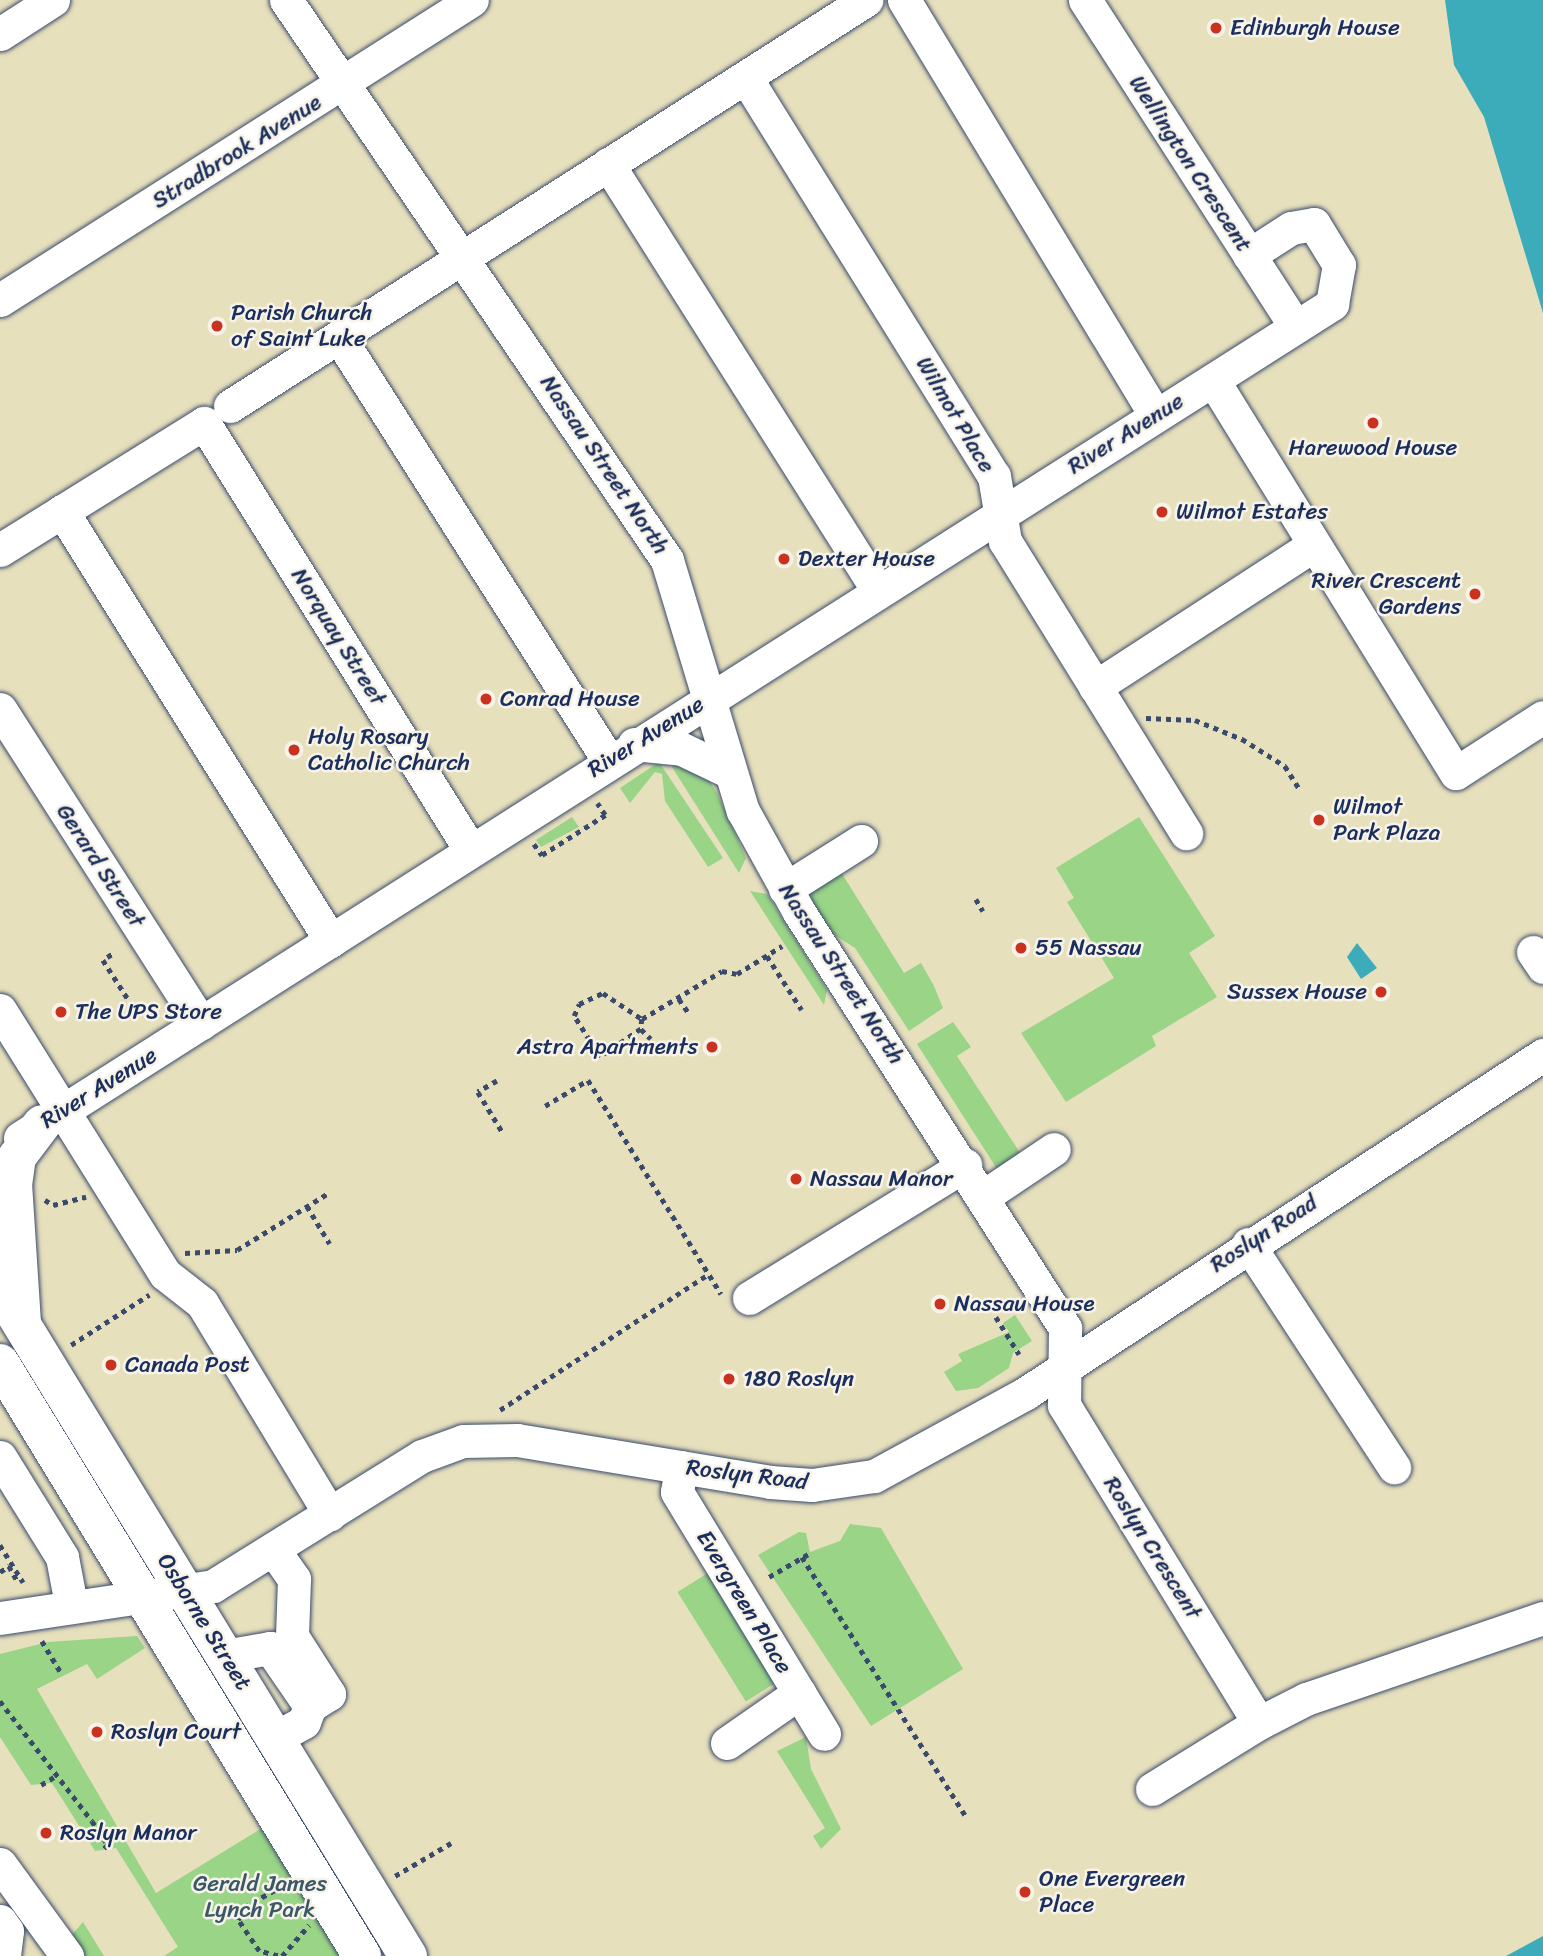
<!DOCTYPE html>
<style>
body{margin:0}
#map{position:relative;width:1543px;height:1956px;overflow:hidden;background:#e7e0bd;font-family:Sriracha,sans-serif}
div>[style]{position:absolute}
.green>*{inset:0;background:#99d487;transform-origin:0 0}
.water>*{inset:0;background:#3dacba}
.path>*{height:4.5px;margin-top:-2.25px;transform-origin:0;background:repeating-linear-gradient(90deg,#3a4a6c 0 5px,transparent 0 10px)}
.roads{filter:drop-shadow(0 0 2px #3a4a6c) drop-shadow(0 0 2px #3a4a6c)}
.minor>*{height:33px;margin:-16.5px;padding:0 16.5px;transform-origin:16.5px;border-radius:16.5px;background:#fff}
.major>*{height:38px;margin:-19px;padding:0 19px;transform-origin:19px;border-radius:19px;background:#fff}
.dots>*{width:19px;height:19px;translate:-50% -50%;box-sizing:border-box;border:4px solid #f7f3e8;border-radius:50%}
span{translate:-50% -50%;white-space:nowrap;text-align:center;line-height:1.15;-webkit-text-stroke:5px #f7f3e8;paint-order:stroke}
.poi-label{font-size:23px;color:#1b2f5e}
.left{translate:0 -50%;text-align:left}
.right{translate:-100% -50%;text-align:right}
.street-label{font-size:23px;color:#1b2f5e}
.park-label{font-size:23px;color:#3a5868}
</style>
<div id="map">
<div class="green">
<i style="clip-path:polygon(676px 760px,708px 779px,717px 793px,746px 858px,739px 873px,672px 767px)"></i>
<i style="clip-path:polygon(659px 762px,723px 858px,708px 867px,665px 801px,662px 774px,655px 772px,630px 803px,620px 788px)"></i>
<i style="clip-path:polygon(572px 817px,579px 827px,541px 847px,536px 840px)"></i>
<i style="clip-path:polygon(1139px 817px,1215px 936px,1189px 953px,1217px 997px,1152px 1036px,1156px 1046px,1066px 1102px,1021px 1033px,1114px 978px,1067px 902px,1074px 898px,1056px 868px)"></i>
<i style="clip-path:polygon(841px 872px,904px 973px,921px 963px,934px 986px,943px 1008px,909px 1031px,855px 948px,827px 930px,811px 904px,812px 891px)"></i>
<i style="clip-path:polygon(750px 891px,767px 894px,827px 990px,824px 1005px)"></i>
<i style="clip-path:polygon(953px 1022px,971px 1047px,957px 1056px,1022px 1156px,999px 1172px,917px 1044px)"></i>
<i style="clip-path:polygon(1015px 1315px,1032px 1341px,1013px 1353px,1009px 1368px,978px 1388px,956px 1391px,944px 1372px,962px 1361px,958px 1354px,1009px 1332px,1003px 1323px)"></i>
<i style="clip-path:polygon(850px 1524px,881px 1528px,963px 1669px,871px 1726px,758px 1555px,799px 1532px,806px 1533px,810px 1552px,840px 1541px)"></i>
<i style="left:708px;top:1573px;width:129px;height:36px;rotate:58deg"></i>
<i style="clip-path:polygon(137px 1636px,145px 1648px,97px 1679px,87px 1664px,37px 1689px,156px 1893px,280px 1817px,362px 1956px,164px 1956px,178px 1947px,116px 1848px,95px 1851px,52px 1783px,31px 1785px,0 1737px,0 1654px,48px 1642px)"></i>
<i style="clip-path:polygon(806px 1737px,811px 1769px,841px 1829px,821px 1849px,813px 1836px,825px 1828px,777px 1751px)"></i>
<i style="clip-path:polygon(83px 1922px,104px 1956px,83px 1956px,70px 1937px)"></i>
</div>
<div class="water">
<i style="clip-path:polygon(1445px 0,1543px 0,1543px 313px,1484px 117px,1454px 65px)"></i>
<i style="clip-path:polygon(1357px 943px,1377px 968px,1361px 979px,1347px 957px)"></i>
<i style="clip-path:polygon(1543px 1936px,1543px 1956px,1506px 1956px)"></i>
</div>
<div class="path">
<i style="left:1146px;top:718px;width:49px;rotate:2.3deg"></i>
<i style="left:1195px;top:720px;width:51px;rotate:22deg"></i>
<i style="left:1242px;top:739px;width:51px;rotate:32.1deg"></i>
<i style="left:1285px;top:766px;width:26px;rotate:58deg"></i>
<i style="left:534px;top:844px;width:14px;rotate:54deg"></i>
<i style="left:542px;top:855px;width:75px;rotate:-32.4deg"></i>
<i style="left:605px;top:815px;width:14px;rotate:-124deg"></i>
<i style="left:976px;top:899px;width:14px;rotate:60deg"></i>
<i style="left:767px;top:956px;width:64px;rotate:57.1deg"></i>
<i style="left:107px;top:957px;width:8px;rotate:-30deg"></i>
<i style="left:103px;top:960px;width:46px;rotate:57.3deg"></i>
<i style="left:679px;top:999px;width:19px;rotate:55deg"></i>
<i style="left:642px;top:1019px;width:10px;rotate:96deg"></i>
<i style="left:641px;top:1029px;width:50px;rotate:145.7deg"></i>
<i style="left:600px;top:1057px;width:49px;rotate:-122.4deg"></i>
<i style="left:574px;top:1016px;width:13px;rotate:-67deg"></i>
<i style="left:579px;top:1004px;width:26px;rotate:-25deg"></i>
<i style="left:603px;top:993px;width:47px;rotate:33.7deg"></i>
<i style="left:642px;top:1019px;width:93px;rotate:-31deg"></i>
<i style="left:722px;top:971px;width:15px;rotate:11deg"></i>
<i style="left:737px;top:974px;width:53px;rotate:-31.9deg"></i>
<i style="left:641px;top:1029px;width:14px;rotate:45deg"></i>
<i style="left:497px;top:1081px;width:22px;rotate:150deg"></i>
<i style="left:478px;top:1092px;width:48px;rotate:58.6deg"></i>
<i style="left:545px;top:1106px;width:50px;rotate:-31.2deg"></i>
<i style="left:588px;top:1080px;width:252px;rotate:58.1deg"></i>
<i style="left:45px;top:1200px;width:9px;rotate:32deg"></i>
<i style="left:53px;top:1205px;width:34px;rotate:-14deg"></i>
<i style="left:307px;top:1206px;width:44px;rotate:58.8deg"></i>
<i style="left:185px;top:1253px;width:52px;rotate:-3.3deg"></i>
<i style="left:237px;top:1250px;width:106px;rotate:-31.9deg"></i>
<i style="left:1002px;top:1308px;width:14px;rotate:-34deg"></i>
<i style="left:996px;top:1317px;width:44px;rotate:58.1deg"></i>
<i style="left:71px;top:1345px;width:93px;rotate:-32.7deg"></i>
<i style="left:500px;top:1410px;width:249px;rotate:-33.1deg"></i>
<i style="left:0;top:1545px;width:44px;rotate:58.1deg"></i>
<i style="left:802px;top:1557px;width:307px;rotate:57.7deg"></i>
<i style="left:0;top:1572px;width:11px;rotate:-34deg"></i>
<i style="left:9px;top:1566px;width:18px;rotate:61deg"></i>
<i style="left:769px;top:1577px;width:48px;rotate:-30.3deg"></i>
<i style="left:42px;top:1641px;width:37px;rotate:59deg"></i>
<i style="left:0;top:1701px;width:151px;rotate:52.5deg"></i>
<i style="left:92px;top:1821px;width:29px;rotate:56deg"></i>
<i style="left:108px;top:1845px;width:6px;rotate:135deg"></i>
<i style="left:41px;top:1785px;width:15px;rotate:-32deg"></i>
<i style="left:395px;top:1876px;width:65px;rotate:-30.5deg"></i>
<i style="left:278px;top:1956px;width:20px;rotate:-165deg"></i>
<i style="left:259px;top:1951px;width:37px;rotate:-124deg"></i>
<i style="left:238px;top:1920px;width:14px;rotate:-65deg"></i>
<i style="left:244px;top:1907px;width:46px;rotate:-28.8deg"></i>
<i style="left:282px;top:1956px;width:41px;rotate:-48.9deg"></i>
</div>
<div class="roads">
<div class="minor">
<i style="left:286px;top:0;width:677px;rotate:55.77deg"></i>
<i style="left:667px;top:560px;width:262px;rotate:73.2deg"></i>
<i style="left:743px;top:811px;width:115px;rotate:61deg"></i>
<i style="left:799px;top:912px;width:494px;rotate:57.4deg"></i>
<i style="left:1065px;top:1328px;width:77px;rotate:90.7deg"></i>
<i style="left:1064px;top:1405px;width:373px;rotate:58.5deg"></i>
<i style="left:1259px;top:1723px;width:53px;rotate:-27.1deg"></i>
<i style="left:1306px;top:1699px;width:250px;rotate:-18.9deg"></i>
<i style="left:904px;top:0;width:486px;rotate:58.8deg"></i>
<i style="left:1085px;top:0;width:389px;rotate:57.2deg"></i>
<i style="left:0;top:34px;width:63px;rotate:-32.7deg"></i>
<i style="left:746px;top:78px;width:469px;rotate:58.1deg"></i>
<i style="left:994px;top:476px;width:66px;rotate:80.4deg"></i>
<i style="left:1005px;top:541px;width:344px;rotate:58.2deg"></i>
<i style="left:608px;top:164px;width:503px;rotate:57.67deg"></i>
<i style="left:0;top:300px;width:559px;rotate:-32.44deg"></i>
<i style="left:339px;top:337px;width:503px;rotate:57.51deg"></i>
<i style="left:1213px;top:380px;width:462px;rotate:58.3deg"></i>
<i style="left:1456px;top:773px;width:103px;rotate:-32.8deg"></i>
<i style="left:230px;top:406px;width:755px;rotate:-32.55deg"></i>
<i style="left:62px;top:511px;width:507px;rotate:57.97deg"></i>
<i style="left:0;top:550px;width:240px;rotate:-31.9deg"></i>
<i style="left:204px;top:423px;width:504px;rotate:58.04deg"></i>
<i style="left:1095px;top:687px;width:261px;rotate:-33deg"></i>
<i style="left:0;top:709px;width:373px;rotate:57.4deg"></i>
<i style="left:634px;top:744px;width:48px;rotate:5.9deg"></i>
<i style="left:682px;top:749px;width:51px;rotate:25.6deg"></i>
<i style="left:785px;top:889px;width:90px;rotate:-32.3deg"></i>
<i style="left:1533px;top:952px;width:18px;rotate:56deg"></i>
<i style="left:0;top:1010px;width:311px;rotate:58deg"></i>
<i style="left:165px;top:1274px;width:47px;rotate:38.1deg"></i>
<i style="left:202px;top:1303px;width:247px;rotate:58.8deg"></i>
<i style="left:20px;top:1138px;width:1555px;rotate:-32.44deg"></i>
<i style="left:1332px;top:304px;width:40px;rotate:-80deg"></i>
<i style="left:1339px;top:265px;width:48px;rotate:-121.4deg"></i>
<i style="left:1314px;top:224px;width:23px;rotate:170deg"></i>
<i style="left:1291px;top:228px;width:50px;rotate:147.3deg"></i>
<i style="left:984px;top:1196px;width:84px;rotate:-33.9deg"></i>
<i style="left:1248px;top:1244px;width:267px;rotate:56.8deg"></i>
<i style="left:749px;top:1298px;width:254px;rotate:-31.6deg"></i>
<i style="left:0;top:1457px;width:118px;rotate:58.2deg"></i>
<i style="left:62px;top:1557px;width:48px;rotate:79.2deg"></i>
<i style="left:681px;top:1467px;width:25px;rotate:99deg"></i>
<i style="left:677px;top:1492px;width:283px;rotate:58.7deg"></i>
<i style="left:273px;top:1549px;width:37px;rotate:55deg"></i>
<i style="left:294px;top:1579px;width:57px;rotate:92deg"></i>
<i style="left:292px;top:1636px;width:69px;rotate:57.5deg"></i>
<i style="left:329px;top:1694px;width:22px;rotate:148deg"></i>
<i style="left:0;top:1618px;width:215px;rotate:-8.5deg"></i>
<i style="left:213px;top:1586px;width:246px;rotate:-31.9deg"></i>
<i style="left:422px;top:1456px;width:44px;rotate:-20.1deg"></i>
<i style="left:463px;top:1441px;width:54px;rotate:-1.1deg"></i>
<i style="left:517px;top:1440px;width:256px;rotate:9.4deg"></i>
<i style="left:770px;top:1482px;width:42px;rotate:4.1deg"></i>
<i style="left:812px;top:1485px;width:63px;rotate:-8.3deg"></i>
<i style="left:874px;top:1476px;width:173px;rotate:-28.6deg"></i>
<i style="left:1026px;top:1393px;width:618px;rotate:-33.18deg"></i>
<i style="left:224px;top:1656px;width:47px;rotate:-9.9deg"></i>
<i style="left:270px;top:1648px;width:70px;rotate:55.4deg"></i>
<i style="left:310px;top:1706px;width:17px;rotate:111deg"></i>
<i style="left:304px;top:1722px;width:31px;rotate:151deg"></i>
<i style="left:727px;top:1743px;width:88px;rotate:-34.8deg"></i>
<i style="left:1152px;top:1789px;width:126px;rotate:-31.7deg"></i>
<i style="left:0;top:1864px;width:114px;rotate:53.9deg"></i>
<i style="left:0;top:1921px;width:12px;rotate:55deg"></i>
<i style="left:7px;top:1931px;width:25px;rotate:97deg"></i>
</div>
<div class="major">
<i style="left:0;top:1289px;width:782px;rotate:58.55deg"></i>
<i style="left:22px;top:1323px;width:138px;rotate:-93.7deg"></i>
<i style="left:13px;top:1185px;width:28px;rotate:-82deg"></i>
<i style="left:17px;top:1157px;width:41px;rotate:-52.9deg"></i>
<i style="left:0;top:1363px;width:695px;rotate:58.6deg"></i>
</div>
</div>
<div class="dots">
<i style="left:1216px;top:28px;background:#c8321e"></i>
<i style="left:217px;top:326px;background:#c8321e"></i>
<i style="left:1373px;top:423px;background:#c8321e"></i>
<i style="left:1162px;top:512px;background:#c8321e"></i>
<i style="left:784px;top:559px;background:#c8321e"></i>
<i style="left:1475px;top:594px;background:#c8321e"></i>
<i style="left:486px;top:699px;background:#c8321e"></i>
<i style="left:294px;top:750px;background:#c8321e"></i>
<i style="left:1319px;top:820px;background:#c8321e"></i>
<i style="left:1021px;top:948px;background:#c8321e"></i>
<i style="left:1381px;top:992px;background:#c8321e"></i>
<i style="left:61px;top:1012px;background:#c8321e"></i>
<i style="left:712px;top:1047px;background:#c8321e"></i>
<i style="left:796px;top:1179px;background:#c8321e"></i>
<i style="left:940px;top:1304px;background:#c8321e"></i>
<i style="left:111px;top:1365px;background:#c8321e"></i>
<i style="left:729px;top:1379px;background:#c8321e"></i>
<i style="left:97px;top:1732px;background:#c8321e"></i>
<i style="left:46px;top:1833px;background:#c8321e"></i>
<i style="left:1025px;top:1892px;background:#c8321e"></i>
</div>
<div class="poi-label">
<span class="left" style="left:1230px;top:28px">Edinburgh House</span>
<span class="left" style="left:231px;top:326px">Parish Church<br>of Saint Luke</span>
<span style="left:1373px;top:448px">Harewood House</span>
<span class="left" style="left:1176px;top:512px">Wilmot Estates</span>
<span class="left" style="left:798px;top:559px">Dexter House</span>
<span class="right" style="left:1461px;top:594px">River Crescent<br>Gardens</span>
<span class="left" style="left:500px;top:699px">Conrad House</span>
<span class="left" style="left:308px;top:750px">Holy Rosary<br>Catholic Church</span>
<span class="left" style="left:1333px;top:820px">Wilmot<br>Park Plaza</span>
<span class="left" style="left:1035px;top:948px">55 Nassau</span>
<span class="right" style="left:1367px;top:992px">Sussex House</span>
<span class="left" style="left:75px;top:1012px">The UPS Store</span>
<span class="right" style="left:698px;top:1047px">Astra Apartments</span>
<span class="left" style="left:810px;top:1179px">Nassau Manor</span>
<span class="left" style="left:954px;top:1304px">Nassau House</span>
<span class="left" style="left:125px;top:1365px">Canada Post</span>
<span class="left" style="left:743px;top:1379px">180 Roslyn</span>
<span class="left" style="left:111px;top:1732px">Roslyn Court</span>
<span class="left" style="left:60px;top:1833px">Roslyn Manor</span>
<span class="left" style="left:1039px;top:1892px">One Evergreen<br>Place</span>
</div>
<div class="street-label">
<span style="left:237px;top:152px;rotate:-32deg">Stradbrook Avenue</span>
<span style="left:1190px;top:164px;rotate:57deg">Wellington Crescent</span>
<span style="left:955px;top:415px;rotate:59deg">Wilmot Place</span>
<span style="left:1126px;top:434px;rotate:-32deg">River Avenue</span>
<span style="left:604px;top:465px;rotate:56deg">Nassau Street North</span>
<span style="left:338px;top:637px;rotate:58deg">Norquay Street</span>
<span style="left:646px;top:737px;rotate:-32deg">River Avenue</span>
<span style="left:100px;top:866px;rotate:57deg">Gerard Street</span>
<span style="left:841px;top:974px;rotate:57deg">Nassau Street North</span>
<span style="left:99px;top:1088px;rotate:-32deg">River Avenue</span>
<span style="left:1264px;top:1234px;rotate:-33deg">Roslyn Road</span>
<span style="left:747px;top:1475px;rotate:7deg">Roslyn Road</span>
<span style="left:1152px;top:1548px;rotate:58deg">Roslyn Crescent</span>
<span style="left:744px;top:1602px;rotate:59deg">Evergreen Place</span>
<span style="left:204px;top:1622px;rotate:58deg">Osborne Street</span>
</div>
<div class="park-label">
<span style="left:260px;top:1897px">Gerald James<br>Lynch Park</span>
</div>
</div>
